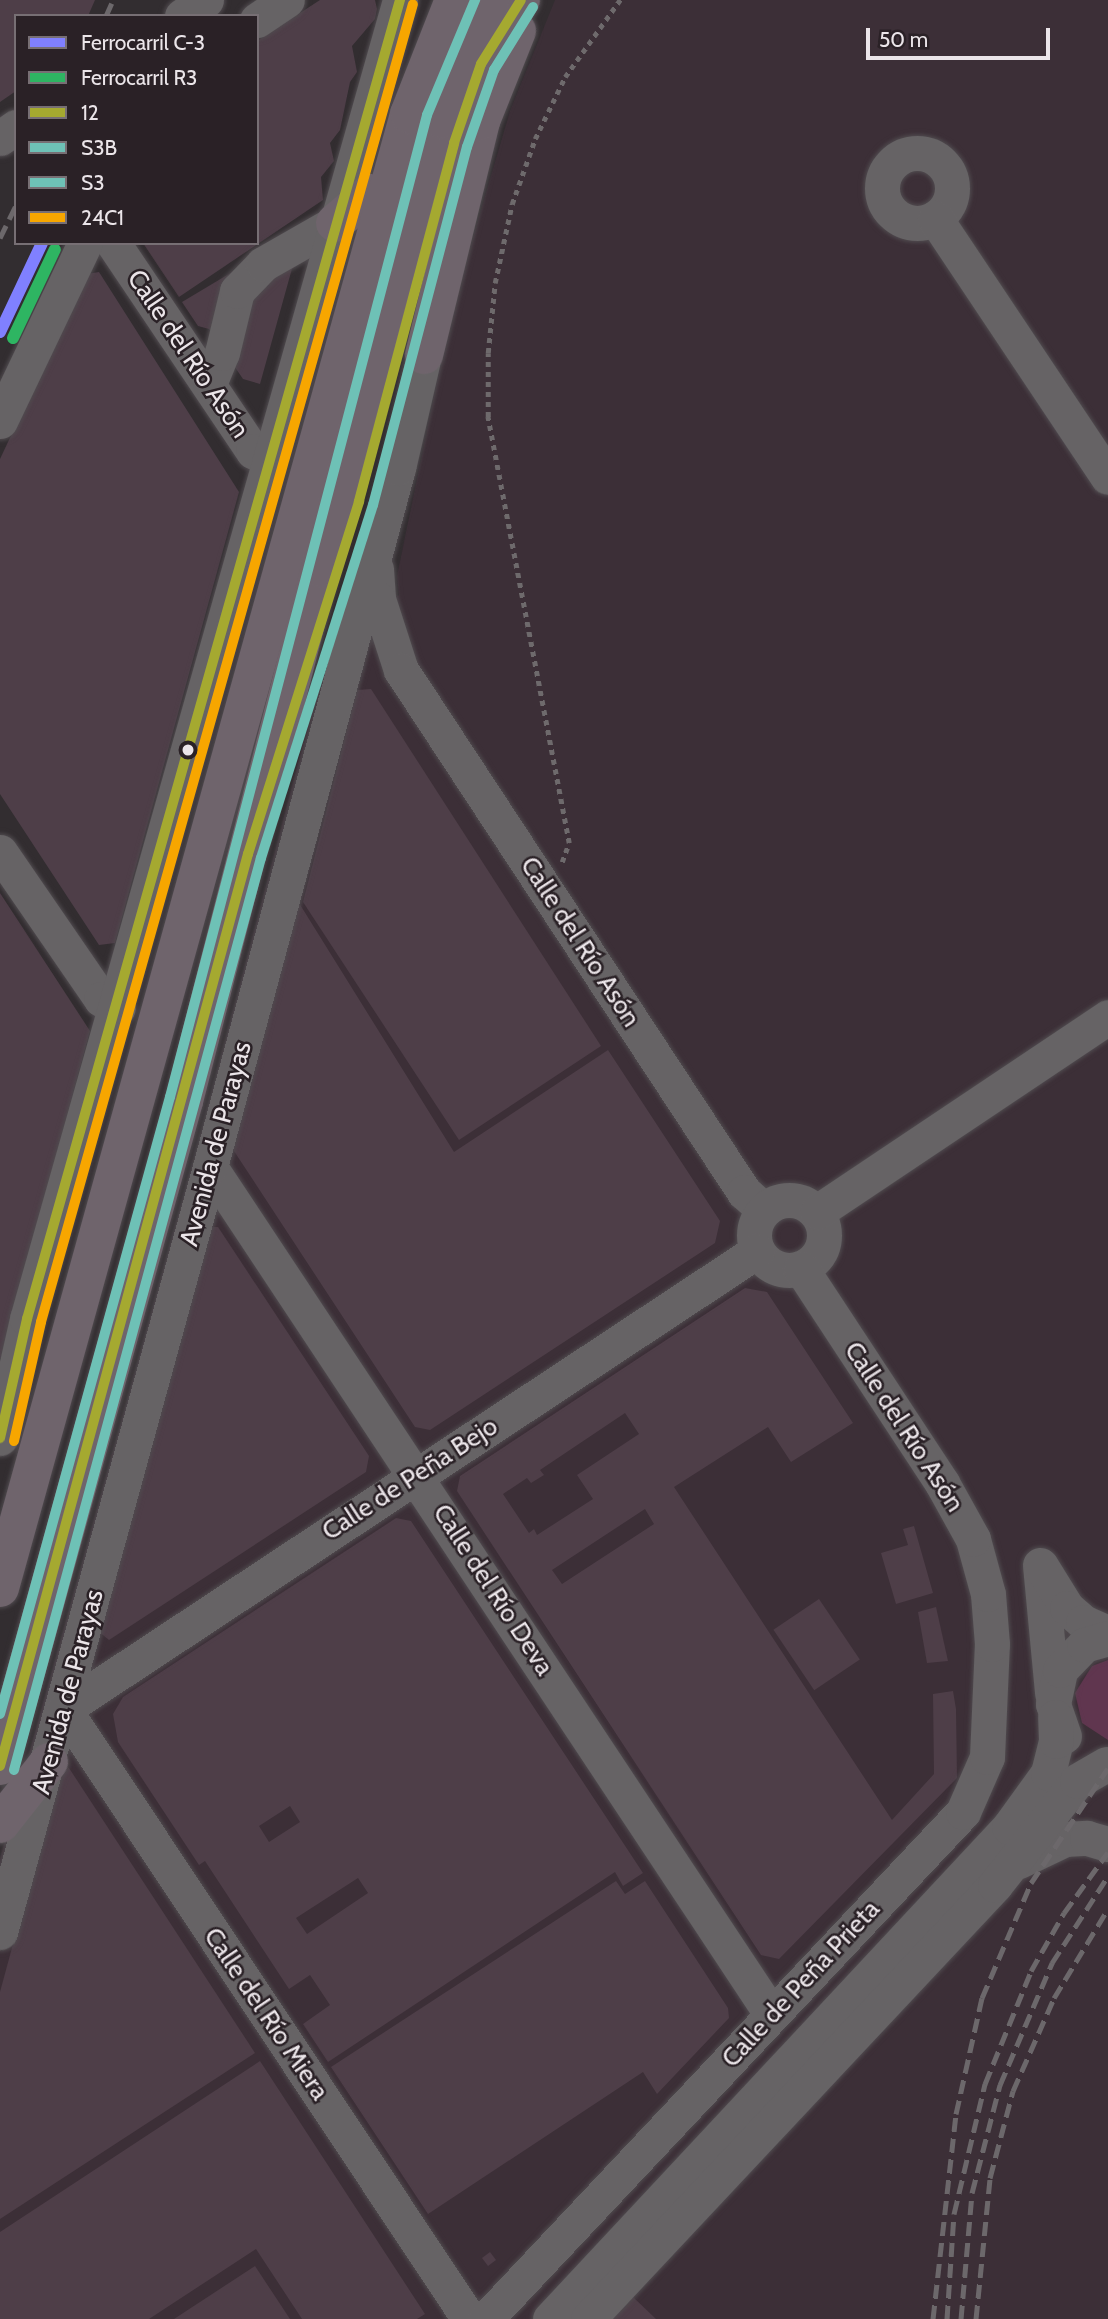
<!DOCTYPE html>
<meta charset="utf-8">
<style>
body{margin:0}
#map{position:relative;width:1108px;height:2319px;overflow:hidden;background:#322d30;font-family:Cabin,sans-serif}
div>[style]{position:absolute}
.built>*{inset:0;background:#3c2f37}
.green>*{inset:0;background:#60364f}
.building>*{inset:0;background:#4e3e48;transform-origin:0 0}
.path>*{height:4.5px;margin-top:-2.25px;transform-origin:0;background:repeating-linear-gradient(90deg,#6e6a6c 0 5px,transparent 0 10px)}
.roads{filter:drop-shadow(0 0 2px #504b4f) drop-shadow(0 0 2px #504b4f)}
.minor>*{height:35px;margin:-17.5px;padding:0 17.5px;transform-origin:17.5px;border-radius:17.5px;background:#666365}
.minor>.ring{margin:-17.5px;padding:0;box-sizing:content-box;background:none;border:35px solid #666365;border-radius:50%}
.highway>*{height:38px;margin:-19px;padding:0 19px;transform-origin:19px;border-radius:19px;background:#6f646c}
.rail>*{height:5px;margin-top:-2.5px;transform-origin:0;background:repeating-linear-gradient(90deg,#6c686b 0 14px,transparent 0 21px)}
.bus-1>*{height:10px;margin:-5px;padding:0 5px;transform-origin:5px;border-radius:5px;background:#a5a930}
.bus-2>*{height:10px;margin:-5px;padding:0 5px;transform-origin:5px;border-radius:5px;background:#6ec1b6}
.bus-3>*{height:10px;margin:-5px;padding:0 5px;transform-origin:5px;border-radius:5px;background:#6ec1b6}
.bus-4>*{height:10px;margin:-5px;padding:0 5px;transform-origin:5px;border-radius:5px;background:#f7a600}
.rail-1>*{height:12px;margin:-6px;padding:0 6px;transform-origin:6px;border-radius:6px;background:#8080ff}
.rail-2>*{height:12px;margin:-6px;padding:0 6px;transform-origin:6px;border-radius:6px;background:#2eb562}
.dots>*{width:19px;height:19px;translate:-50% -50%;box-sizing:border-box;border:4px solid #2a2126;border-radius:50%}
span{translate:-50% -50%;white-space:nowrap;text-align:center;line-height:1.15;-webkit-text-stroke:5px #2a2126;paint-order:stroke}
.street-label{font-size:26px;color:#ebe5e9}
.legend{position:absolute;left:14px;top:14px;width:245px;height:231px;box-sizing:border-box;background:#2a2126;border:2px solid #776f74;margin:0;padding:9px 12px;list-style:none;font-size:21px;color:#ebe5e9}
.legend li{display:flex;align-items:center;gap:14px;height:35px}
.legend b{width:35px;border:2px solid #776f74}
.scale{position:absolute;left:866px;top:28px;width:184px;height:32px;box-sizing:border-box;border:4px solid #ebe5e9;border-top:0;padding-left:9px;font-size:21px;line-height:24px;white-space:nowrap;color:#ebe5e9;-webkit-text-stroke:5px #2a2126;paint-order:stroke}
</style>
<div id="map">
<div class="built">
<i style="clip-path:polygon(555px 0,1108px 0,1108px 2319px,0 2319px,0 1858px,200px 1138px,347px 575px,399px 596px,397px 576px,452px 309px,510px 111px)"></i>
</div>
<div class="green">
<i style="clip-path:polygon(1108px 1660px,1108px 1740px,1082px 1723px,1075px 1693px,1092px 1666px)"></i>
</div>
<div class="building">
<i style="clip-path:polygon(0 0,95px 0,88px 16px,16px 16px,16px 91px,0 102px)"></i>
<i style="clip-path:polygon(320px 0,375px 0,377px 9px,375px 19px,352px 46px,357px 72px,350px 82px,340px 130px,330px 143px,334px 161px,321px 177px,323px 200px,179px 297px,143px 243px,257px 243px,257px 41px)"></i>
<i style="clip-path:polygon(259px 256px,293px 265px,260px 384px,243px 379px,209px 329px,198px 326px,182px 302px)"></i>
<i style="clip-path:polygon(99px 272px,239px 492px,115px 943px,99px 945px,0 794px,0 459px,87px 274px)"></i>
<i style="clip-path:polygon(371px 689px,601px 1046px,459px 1140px,303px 902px,357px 690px)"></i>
<i style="clip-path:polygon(0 893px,90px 1031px,1px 1358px,0 1358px)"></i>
<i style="clip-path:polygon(299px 903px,454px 1152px,608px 1050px,720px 1221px,715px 1243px,430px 1430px,415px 1427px,232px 1148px)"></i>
<i style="clip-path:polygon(209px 1227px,218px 1227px,369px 1456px,366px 1472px,109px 1640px,98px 1631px)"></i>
<i style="clip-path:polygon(evenodd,745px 1288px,767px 1292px,853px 1423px,791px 1462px,768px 1427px,674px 1487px,892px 1820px,934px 1774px,933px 1694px,953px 1691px,956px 1709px,957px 1778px,779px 1959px,761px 1955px,457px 1491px,460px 1476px,745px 1288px,625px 1413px,639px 1434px,577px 1475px,593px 1499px,537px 1535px,534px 1529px,529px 1533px,503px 1494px,527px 1478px,531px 1483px,544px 1475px,540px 1470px,625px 1413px,745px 1288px,645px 1509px,654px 1524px,562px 1584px,552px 1570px,645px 1509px)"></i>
<i style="clip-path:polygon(evenodd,396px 1518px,411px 1521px,643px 1873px,623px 1886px,615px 1872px,328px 2062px,303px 2024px,330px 2005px,310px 1975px,289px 1989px,205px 1861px,199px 1865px,118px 1742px,113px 1714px,123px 1697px,396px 1518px,290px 1806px,300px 1822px,269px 1842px,259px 1826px,290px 1806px,396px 1518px,358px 1878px,368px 1893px,307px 1934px,296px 1918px,358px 1878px)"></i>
<i style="clip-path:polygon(914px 1526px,933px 1593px,896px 1604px,881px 1553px,908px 1545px,903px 1529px)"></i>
<i style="left:819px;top:1599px;width:73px;height:55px;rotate:56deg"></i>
<i style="clip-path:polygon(936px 1607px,948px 1661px,927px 1663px,918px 1612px)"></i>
<i style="clip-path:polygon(61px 1767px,69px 1768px,255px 2053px,0 2219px,0 1992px)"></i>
<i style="clip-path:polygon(616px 1881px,625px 1894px,645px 1881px,728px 2008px,729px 2018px,657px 2094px,643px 2072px,428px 2214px,331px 2067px)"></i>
<i style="clip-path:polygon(260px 2061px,425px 2314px,417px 2319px,302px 2319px,256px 2249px,149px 2319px,0 2319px,0 2232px)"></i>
<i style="left:490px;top:2252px;width:10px;height:10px;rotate:53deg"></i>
<i style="clip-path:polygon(255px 2266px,290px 2319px,174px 2319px)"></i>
<i style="clip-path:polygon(633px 2297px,656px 2319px,612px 2319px)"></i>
</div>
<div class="path">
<i style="left:562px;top:862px;width:20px;rotate:-70deg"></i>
<i style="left:569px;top:843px;width:434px;rotate:-100.8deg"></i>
<i style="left:488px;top:417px;width:64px;rotate:-90deg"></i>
<i style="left:488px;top:353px;width:70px;rotate:-84.3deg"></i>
<i style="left:495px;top:283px;width:81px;rotate:-77.9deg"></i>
<i style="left:512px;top:204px;width:69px;rotate:-70.5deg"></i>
<i style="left:535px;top:139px;width:69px;rotate:-64.2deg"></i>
<i style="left:565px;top:77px;width:95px;rotate:-54.5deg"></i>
</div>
<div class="roads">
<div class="minor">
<i style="left:182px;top:16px;width:29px;rotate:-34deg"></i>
<i style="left:257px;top:20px;width:36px;rotate:-34deg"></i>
<i style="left:0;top:138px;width:19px;rotate:-35deg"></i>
<i class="ring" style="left:882px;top:153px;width:35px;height:35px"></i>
<i style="left:935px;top:218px;width:311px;rotate:56.3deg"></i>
<i style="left:113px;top:243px;width:251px;rotate:56.1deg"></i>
<i style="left:253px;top:451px;width:17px;rotate:28deg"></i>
<i style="left:210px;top:382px;width:31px;rotate:-68deg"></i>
<i style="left:222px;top:353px;width:64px;rotate:-76.4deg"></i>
<i style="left:237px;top:291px;width:37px;rotate:-46deg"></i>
<i style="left:263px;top:264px;width:83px;rotate:-29.7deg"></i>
<i style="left:0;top:421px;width:197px;rotate:-64.5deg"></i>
<i style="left:376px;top:569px;width:30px;rotate:86deg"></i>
<i style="left:378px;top:599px;width:75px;rotate:72.1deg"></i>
<i style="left:401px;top:670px;width:625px;rotate:56.69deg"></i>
<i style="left:744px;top:1192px;width:27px;rotate:42deg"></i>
<i style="left:0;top:852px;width:178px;rotate:55.5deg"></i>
<i style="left:101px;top:999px;width:19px;rotate:28deg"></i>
<i style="left:210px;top:1167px;width:1017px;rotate:56.47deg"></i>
<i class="ring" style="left:754px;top:1200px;width:35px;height:35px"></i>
<i style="left:817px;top:1212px;width:350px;rotate:-33.8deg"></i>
<i style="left:0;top:1438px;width:122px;rotate:-77.2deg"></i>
<i style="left:27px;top:1319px;width:1371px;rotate:-74.21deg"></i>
<i style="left:1040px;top:1565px;width:129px;rotate:84.6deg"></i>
<i style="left:1041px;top:1566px;width:49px;rotate:58.2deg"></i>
<i style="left:1067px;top:1608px;width:21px;rotate:41deg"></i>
<i style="left:1083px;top:1622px;width:27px;rotate:24deg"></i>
<i style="left:1064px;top:1736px;width:34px;rotate:-109deg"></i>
<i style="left:1053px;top:1704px;width:35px;rotate:-78deg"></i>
<i style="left:1060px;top:1670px;width:35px;rotate:-46deg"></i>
<i style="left:1084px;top:1645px;width:25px;rotate:-16deg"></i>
<i style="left:1019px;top:1861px;width:51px;rotate:-25.6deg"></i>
<i style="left:1065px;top:1839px;width:22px;rotate:-3deg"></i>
<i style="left:1087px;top:1838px;width:22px;rotate:16deg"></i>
<i style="left:0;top:1932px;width:793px;rotate:-74.65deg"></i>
<i style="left:210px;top:1167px;width:724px;rotate:-74.95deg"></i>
<i style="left:398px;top:468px;width:116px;rotate:-77deg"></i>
<i style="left:469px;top:2319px;width:732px;rotate:-123.58deg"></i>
<i style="left:64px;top:1709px;width:831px;rotate:-33.46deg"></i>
<i style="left:486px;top:2319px;width:696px;rotate:-46.75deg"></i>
<i style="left:963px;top:1812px;width:60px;rotate:-66.4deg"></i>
<i style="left:987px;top:1757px;width:113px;rotate:-87.5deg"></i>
<i style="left:992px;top:1644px;width:50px;rotate:-94.6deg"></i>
<i style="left:988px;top:1594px;width:57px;rotate:-105.3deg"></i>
<i style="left:973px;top:1539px;width:64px;rotate:-119deg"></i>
<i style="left:942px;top:1483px;width:257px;rotate:-123.3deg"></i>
<i style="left:550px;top:2319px;width:673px;rotate:-46.99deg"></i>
<i style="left:1009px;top:1827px;width:67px;rotate:-54.2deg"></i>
<i style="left:1048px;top:1773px;width:33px;rotate:-76deg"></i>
<i style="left:1056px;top:1741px;width:24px;rotate:-92deg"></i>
<i style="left:588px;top:2319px;width:595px;rotate:-46.84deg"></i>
<i style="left:995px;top:1885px;width:132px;rotate:-51.7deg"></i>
<i style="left:1077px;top:1781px;width:34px;rotate:-30deg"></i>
</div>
<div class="highway">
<i style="left:486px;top:55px;width:65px;rotate:-57.5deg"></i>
<i style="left:335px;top:223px;width:46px;rotate:-40.6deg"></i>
<i style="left:424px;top:355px;width:241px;rotate:-76.3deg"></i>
<i style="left:481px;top:121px;width:97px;rotate:-68.2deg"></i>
<i style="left:0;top:1588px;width:1530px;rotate:-74.49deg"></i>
<i style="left:409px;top:114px;width:123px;rotate:-68.5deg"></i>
<i style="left:0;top:1766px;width:690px;rotate:-74.53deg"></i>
<i style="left:184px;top:1101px;width:550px;rotate:-75.69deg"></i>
<i style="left:320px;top:568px;width:465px;rotate:-74.9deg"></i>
<i style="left:441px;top:119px;width:129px;rotate:-67.6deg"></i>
<i style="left:0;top:1824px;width:79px;rotate:-51.7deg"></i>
</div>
</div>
<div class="rail">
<i style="left:106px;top:16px;width:17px;rotate:-66deg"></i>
<i style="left:0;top:238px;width:37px;rotate:-64deg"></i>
<i style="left:933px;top:2319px;width:206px;rotate:-83.6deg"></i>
<i style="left:956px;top:2114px;width:119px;rotate:-77.4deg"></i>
<i style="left:982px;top:1998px;width:125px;rotate:-66.9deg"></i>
<i style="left:1031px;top:1883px;width:138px;rotate:-56.2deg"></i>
<i style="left:947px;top:2319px;width:105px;rotate:-86.2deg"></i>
<i style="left:954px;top:2214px;width:134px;rotate:-76.6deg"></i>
<i style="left:985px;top:2084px;width:122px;rotate:-67.8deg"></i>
<i style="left:1031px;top:1971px;width:67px;rotate:-60.4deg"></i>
<i style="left:1064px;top:1913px;width:75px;rotate:-54.2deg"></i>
<i style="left:961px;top:2319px;width:126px;rotate:-85deg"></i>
<i style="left:972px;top:2193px;width:112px;rotate:-75.5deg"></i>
<i style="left:1000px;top:2085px;width:133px;rotate:-66.9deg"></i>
<i style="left:1052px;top:1963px;width:103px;rotate:-57.2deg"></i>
<i style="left:976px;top:2319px;width:142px;rotate:-84.3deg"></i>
<i style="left:990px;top:2178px;width:90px;rotate:-75.2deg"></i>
<i style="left:1013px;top:2091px;width:102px;rotate:-66.2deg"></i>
<i style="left:1054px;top:1998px;width:104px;rotate:-58.8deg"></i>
</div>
<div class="bus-1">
<i style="left:0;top:1438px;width:122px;rotate:-77.2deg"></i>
<i style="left:27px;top:1319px;width:1371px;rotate:-74.21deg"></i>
<i style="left:0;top:1766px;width:945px;rotate:-74.79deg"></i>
<i style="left:248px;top:854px;width:370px;rotate:-72.5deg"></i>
<i style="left:359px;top:501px;width:370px;rotate:-75.1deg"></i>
<i style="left:454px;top:143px;width:83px;rotate:-71.1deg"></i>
<i style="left:481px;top:64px;width:75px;rotate:-58deg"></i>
</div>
<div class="bus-2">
<i style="left:14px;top:1770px;width:945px;rotate:-74.85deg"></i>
<i style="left:261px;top:858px;width:370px;rotate:-72.4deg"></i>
<i style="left:373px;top:505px;width:370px;rotate:-75.3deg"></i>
<i style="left:467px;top:147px;width:82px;rotate:-70.7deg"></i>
<i style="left:494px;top:70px;width:74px;rotate:-58.2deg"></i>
</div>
<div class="bus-3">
<i style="left:0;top:1714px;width:640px;rotate:-74.6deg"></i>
<i style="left:170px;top:1097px;width:1015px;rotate:-75.33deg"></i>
<i style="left:427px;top:115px;width:125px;rotate:-67.3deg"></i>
</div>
<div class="bus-4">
<i style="left:14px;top:1441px;width:122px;rotate:-77.2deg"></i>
<i style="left:41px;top:1322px;width:1369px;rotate:-74.24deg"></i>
</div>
<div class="rail-1">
<i style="left:0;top:332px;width:98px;rotate:-64.7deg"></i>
</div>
<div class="rail-2">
<i style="left:13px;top:338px;width:98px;rotate:-64.7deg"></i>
</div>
<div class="dots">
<i style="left:188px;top:750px;background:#ebe5e9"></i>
</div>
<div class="street-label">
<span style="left:188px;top:354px;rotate:56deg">Calle del Río Asón</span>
<span style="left:580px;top:942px;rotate:57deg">Calle del Río Asón</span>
<span style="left:216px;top:1144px;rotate:-75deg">Avenida de Parayas</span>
<span style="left:904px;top:1427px;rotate:57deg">Calle del Río Asón</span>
<span style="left:410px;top:1479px;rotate:-33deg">Calle de Peña Bejo</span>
<span style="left:493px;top:1590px;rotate:57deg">Calle del Río Deva</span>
<span style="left:68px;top:1692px;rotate:-75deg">Avenida de Parayas</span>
<span style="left:801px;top:1984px;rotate:-47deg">Calle de Peña Prieta</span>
<span style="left:266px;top:2014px;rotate:56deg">Calle del Río Miera</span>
</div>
<ul class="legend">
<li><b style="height:9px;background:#8080ff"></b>Ferrocarril C-3</li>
<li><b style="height:9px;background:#2eb562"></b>Ferrocarril R3</li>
<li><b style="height:9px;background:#a5a930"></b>12</li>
<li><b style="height:9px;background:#6ec1b6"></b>S3B</li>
<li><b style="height:9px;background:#6ec1b6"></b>S3</li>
<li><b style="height:9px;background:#f7a600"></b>24C1</li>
</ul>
<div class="scale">50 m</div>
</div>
